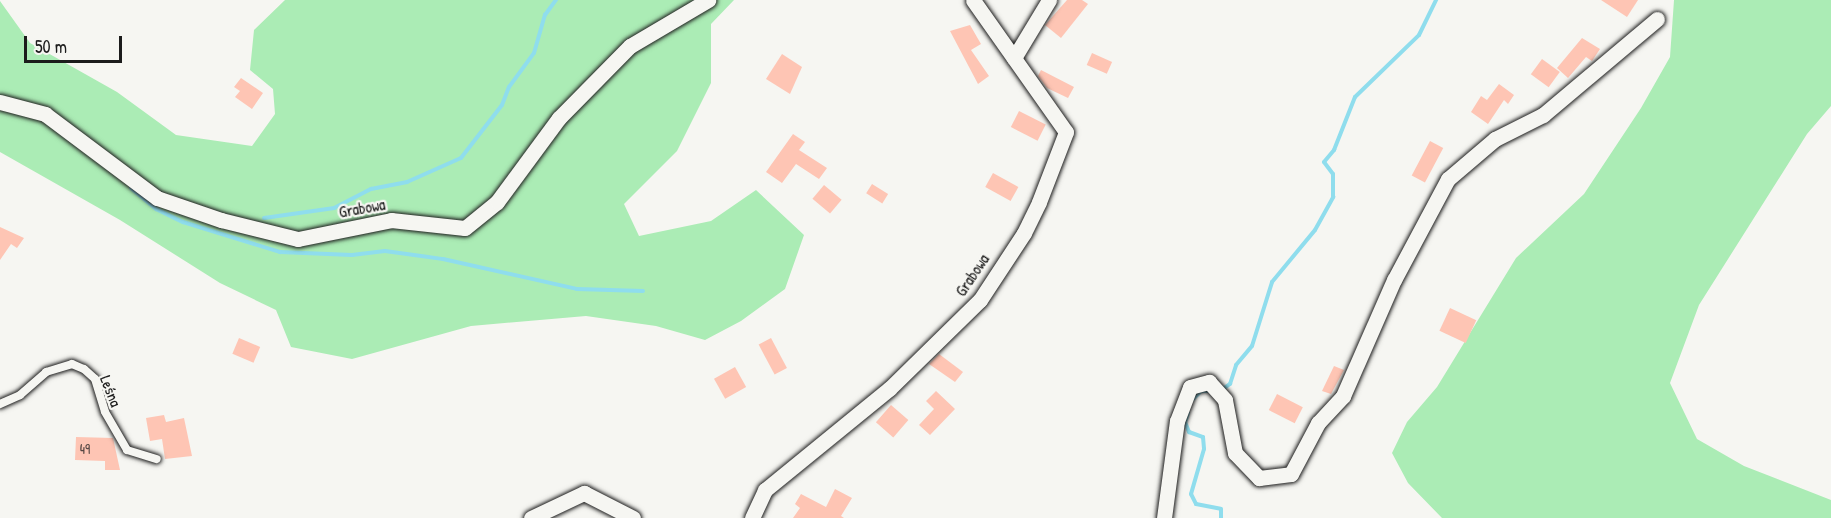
<!DOCTYPE html>
<meta charset="utf-8">
<style>
body{margin:0}
#map{position:relative;width:1831px;height:518px;overflow:hidden;background:#f6f6f2;font-family:"Patrick Hand",sans-serif}
div>[style]{position:absolute}
.green>*{inset:0;background:#abecb5}
.stream>*{height:4px;margin:-2px;padding:0 2px;transform-origin:2px;border-radius:2px;background:#8fdded}
.building>*{inset:0;background:#fec5b4;transform-origin:0 0}
.roads{filter:drop-shadow(0 0 2px #1c1c1c) drop-shadow(0 0 2px #1c1c1c)}
.service>*{height:8px;margin:-4px;padding:0 4px;transform-origin:4px;border-radius:4px;background:#f6f6f2}
.minor>*{height:15px;margin:-7.5px;padding:0 7.5px;transform-origin:7.5px;border-radius:7.5px;background:#f6f6f2}
span{translate:-50% -50%;white-space:nowrap;text-align:center;line-height:1.15;-webkit-text-stroke:4.5px #f6f6f2;paint-order:stroke}
.number-label{font-size:14px;color:#544642}
.number-label span{-webkit-text-stroke-width:0}
.street-label{font-size:16px;color:#1c1c1c}
.scale{position:absolute;left:24px;top:36px;width:98px;height:27px;box-sizing:border-box;border:3px solid #1c1c1c;border-top:0;padding-left:8px;font-size:18px;line-height:21px;white-space:nowrap;color:#1c1c1c;-webkit-text-stroke:4px #f6f6f2;paint-order:stroke}
</style>
<div id="map">
<div class="green">
<i style="clip-path:polygon(285px 0,734px 0,711px 24px,711px 83px,677px 151px,624px 204px,639px 236px,711px 221px,756px 190px,804px 235px,785px 289px,741px 321px,705px 340px,656px 326px,586px 316px,471px 326px,352px 359px,291px 347px,276px 310px,220px 283px,120px 220px,0 152px,0 1px,30px 43px,117px 92px,176px 135px,252px 146px,275px 114px,273px 89px,250px 70px,254px 30px)"></i>
<i style="clip-path:polygon(1674px 0,1831px 0,1831px 106px,1807px 134px,1699px 305px,1670px 383px,1697px 439px,1744px 466px,1831px 500px,1831px 518px,1442px 518px,1408px 483px,1392px 453px,1407px 422px,1437px 387px,1516px 258px,1584px 194px,1641px 108px,1670px 57px)"></i>
</div>
<div class="stream">
<i style="left:131px;top:188px;width:33px;rotate:40deg"></i>
<i style="left:156px;top:209px;width:30px;rotate:26deg"></i>
<i style="left:183px;top:222px;width:102px;rotate:17.2deg"></i>
<i style="left:280px;top:252px;width:72px;rotate:2.4deg"></i>
<i style="left:352px;top:255px;width:33px;rotate:-7deg"></i>
<i style="left:385px;top:251px;width:59px;rotate:7.9deg"></i>
<i style="left:443px;top:259px;width:137px;rotate:12.6deg"></i>
<i style="left:577px;top:289px;width:66px;rotate:1.7deg"></i>
<i style="left:264px;top:218px;width:71px;rotate:-8.1deg"></i>
<i style="left:334px;top:208px;width:42px;rotate:-27.2deg"></i>
<i style="left:371px;top:189px;width:37px;rotate:-11deg"></i>
<i style="left:407px;top:182px;width:59px;rotate:-24deg"></i>
<i style="left:461px;top:158px;width:67px;rotate:-52.3deg"></i>
<i style="left:502px;top:105px;width:19px;rotate:-69deg"></i>
<i style="left:509px;top:87px;width:42px;rotate:-53.7deg"></i>
<i style="left:534px;top:53px;width:40px;rotate:-74deg"></i>
<i style="left:545px;top:15px;width:19px;rotate:-54deg"></i>
<i style="left:1223px;top:389px;width:9px;rotate:-36deg"></i>
<i style="left:1230px;top:384px;width:20px;rotate:-72deg"></i>
<i style="left:1236px;top:365px;width:25px;rotate:-50deg"></i>
<i style="left:1252px;top:346px;width:67px;rotate:-72.6deg"></i>
<i style="left:1272px;top:282px;width:67px;rotate:-50.4deg"></i>
<i style="left:1315px;top:230px;width:38px;rotate:-61deg"></i>
<i style="left:1333px;top:197px;width:23px;rotate:-90deg"></i>
<i style="left:1333px;top:174px;width:15px;rotate:-127deg"></i>
<i style="left:1324px;top:162px;width:16px;rotate:-50deg"></i>
<i style="left:1334px;top:150px;width:57px;rotate:-68.4deg"></i>
<i style="left:1355px;top:97px;width:89px;rotate:-44.1deg"></i>
<i style="left:1419px;top:35px;width:39px;rotate:-64deg"></i>
<i style="left:1192px;top:400px;width:13px;rotate:-45deg"></i>
<i style="left:1201px;top:391px;width:9px"></i>
<i style="left:1188px;top:413px;width:9px;rotate:108deg"></i>
<i style="left:1185px;top:422px;width:11px;rotate:68deg"></i>
<i style="left:1189px;top:432px;width:15px;rotate:20deg"></i>
<i style="left:1203px;top:437px;width:12px;rotate:85deg"></i>
<i style="left:1204px;top:449px;width:47px;rotate:106.1deg"></i>
<i style="left:1191px;top:494px;width:11px;rotate:63deg"></i>
<i style="left:1196px;top:504px;width:25px;rotate:11deg"></i>
<i style="left:1221px;top:509px;width:9px;rotate:90deg"></i>
</div>
<div class="building">
<i style="clip-path:polygon(1067px 0,1082px 0,1088px 4px,1061px 38px,1045px 25px)"></i>
<i style="clip-path:polygon(1601px 0,1638px 0,1627px 17px)"></i>
<i style="clip-path:polygon(970px 25px,981px 44px,971px 50px,989px 76px,978px 84px,950px 31px)"></i>
<i style="clip-path:polygon(1582px 38px,1600px 49px,1592px 61px,1586px 57px,1568px 78px,1557px 68px)"></i>
<i style="left:1092px;top:53px;width:22px;height:13px;rotate:24deg"></i>
<i style="clip-path:polygon(782px 54px,802px 67px,790px 94px,766px 79px)"></i>
<i style="left:1542px;top:59px;width:22px;height:19px;rotate:36deg"></i>
<i style="clip-path:polygon(1041px 70px,1074px 87px,1068px 98px,1047px 88px,1038px 76px)"></i>
<i style="clip-path:polygon(241px 78px,263px 93px,252px 109px,235px 97px,240px 91px,234px 87px)"></i>
<i style="clip-path:polygon(1499px 84px,1514px 95px,1508px 104px,1504px 100px,1488px 124px,1471px 112px,1481px 96px,1487px 100px)"></i>
<i style="left:1019px;top:111px;width:30px;height:18px;rotate:27deg"></i>
<i style="clip-path:polygon(793px 134px,805px 142px,799px 150px,827px 168px,819px 179px,796px 164px,782px 183px,766px 172px)"></i>
<i style="left:1430px;top:141px;width:15px;height:39px;rotate:28deg"></i>
<i style="left:993px;top:173px;width:29px;height:16px;rotate:29deg"></i>
<i style="left:872px;top:184px;width:19px;height:11px;rotate:32deg"></i>
<i style="left:824px;top:185px;width:23px;height:18px;rotate:40deg"></i>
<i style="clip-path:polygon(0 227px,24px 238px,17px 248px,11px 244px,0 260px)"></i>
<i style="left:1450px;top:308px;width:29px;height:25px;rotate:25deg"></i>
<i style="left:239px;top:338px;width:23px;height:17px;rotate:23deg"></i>
<i style="left:771px;top:338px;width:34px;height:14px;rotate:62deg"></i>
<i style="clip-path:polygon(939px 354px,963px 372px,955px 382px,929px 364px)"></i>
<i style="clip-path:polygon(1334px 366px,1344px 370px,1331px 394px,1322px 391px)"></i>
<i style="left:735px;top:367px;width:23px;height:24px;rotate:61deg"></i>
<i style="clip-path:polygon(936px 391px,955px 409px,930px 435px,919px 425px,934px 409px,926px 401px)"></i>
<i style="left:1277px;top:394px;width:29px;height:18px;rotate:27deg"></i>
<i style="left:891px;top:405px;width:23px;height:23px;rotate:41deg"></i>
<i style="clip-path:polygon(164px 415px,166px 422px,184px 418px,192px 456px,165px 459px,162px 439px,150px 441px,146px 418px)"></i>
<i style="clip-path:polygon(76px 437px,113px 438px,120px 470px,105px 470px,105px 461px,75px 460px)"></i>
<i style="clip-path:polygon(835px 489px,852px 498px,841px 516px,844px 518px,793px 518px,800px 508px,795px 504px,801px 494px,826px 507px)"></i>
</div>
<div class="roads">
<div class="service">
<i style="left:0;top:404px;width:22px;rotate:-24deg"></i>
<i style="left:20px;top:395px;width:35px;rotate:-41deg"></i>
<i style="left:46px;top:372px;width:27px;rotate:-17deg"></i>
<i style="left:72px;top:364px;width:13px;rotate:23deg"></i>
<i style="left:84px;top:369px;width:15px;rotate:42deg"></i>
<i style="left:95px;top:379px;width:34px;rotate:73deg"></i>
<i style="left:105px;top:412px;width:44px;rotate:59.9deg"></i>
<i style="left:127px;top:450px;width:31px;rotate:17deg"></i>
</div>
<div class="minor">
<i style="left:1014px;top:58px;width:68px;rotate:-58.9deg"></i>
<i style="left:0;top:102px;width:47px;rotate:14.9deg"></i>
<i style="left:45px;top:114px;width:140px;rotate:36.9deg"></i>
<i style="left:157px;top:198px;width:68px;rotate:19deg"></i>
<i style="left:221px;top:220px;width:79px;rotate:13.9deg"></i>
<i style="left:298px;top:239px;width:95px;rotate:-11.5deg"></i>
<i style="left:391px;top:220px;width:74px;rotate:6.2deg"></i>
<i style="left:465px;top:228px;width:41px;rotate:-39.1deg"></i>
<i style="left:497px;top:202px;width:104px;rotate:-53.6deg"></i>
<i style="left:559px;top:118px;width:101px;rotate:-45.4deg"></i>
<i style="left:630px;top:46px;width:91px;rotate:-30.5deg"></i>
<i style="left:531px;top:518px;width:59px;rotate:-25.3deg"></i>
<i style="left:584px;top:493px;width:55px;rotate:27deg"></i>
<i style="left:752px;top:518px;width:31px;rotate:-65deg"></i>
<i style="left:765px;top:490px;width:160px;rotate:-39.2deg"></i>
<i style="left:889px;top:389px;width:127px;rotate:-44.4deg"></i>
<i style="left:980px;top:300px;width:80px;rotate:-56.7deg"></i>
<i style="left:1024px;top:233px;width:34px;rotate:-64deg"></i>
<i style="left:1039px;top:202px;width:75px;rotate:-68.9deg"></i>
<i style="left:1066px;top:132px;width:161px;rotate:-125.2deg"></i>
<i style="left:1164px;top:518px;width:98px;rotate:-82.4deg"></i>
<i style="left:1177px;top:421px;width:36px;rotate:-69deg"></i>
<i style="left:1190px;top:387px;width:20px;rotate:-15deg"></i>
<i style="left:1209px;top:382px;width:24px;rotate:48deg"></i>
<i style="left:1225px;top:400px;width:54px;rotate:79.3deg"></i>
<i style="left:1235px;top:453px;width:35px;rotate:46deg"></i>
<i style="left:1259px;top:478px;width:32px;rotate:-7deg"></i>
<i style="left:1291px;top:474px;width:58px;rotate:-62.1deg"></i>
<i style="left:1318px;top:423px;width:37px;rotate:-47deg"></i>
<i style="left:1343px;top:396px;width:127px;rotate:-66.3deg"></i>
<i style="left:1394px;top:280px;width:115px;rotate:-61.9deg"></i>
<i style="left:1448px;top:179px;width:62px;rotate:-40.4deg"></i>
<i style="left:1495px;top:139px;width:54px;rotate:-26.6deg"></i>
<i style="left:1543px;top:115px;width:149px;rotate:-40.1deg"></i>
</div>
</div>
<div class="number-label">
<span style="left:85px;top:449px">49</span>
</div>
<div class="street-label">
<span style="left:362px;top:208px;rotate:-10deg">Grabowa</span>
<span style="left:972px;top:275px;rotate:-56deg">Grabowa</span>
<span style="left:111px;top:391px;rotate:68deg">Leśna</span>
</div>
<div class="scale">50 m</div>
</div>
